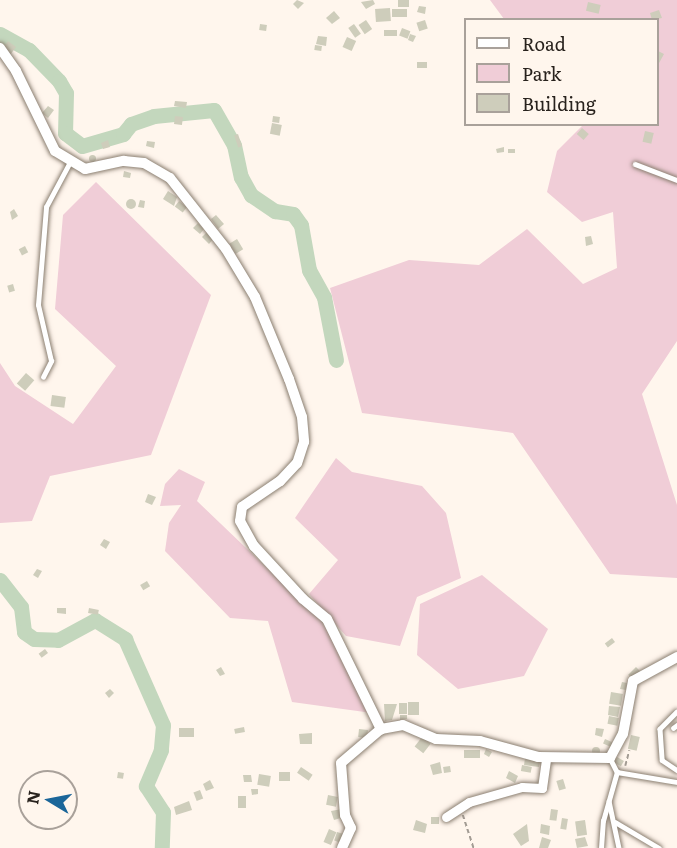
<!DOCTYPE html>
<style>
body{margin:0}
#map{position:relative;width:677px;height:848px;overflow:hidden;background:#fff6ed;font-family:Literata,serif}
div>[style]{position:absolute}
.green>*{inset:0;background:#f0cdd7}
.river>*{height:15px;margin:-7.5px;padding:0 7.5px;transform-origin:7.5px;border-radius:7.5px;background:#c3d7bd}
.building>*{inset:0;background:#cecdbb;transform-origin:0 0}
.round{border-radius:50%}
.path>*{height:1.5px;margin-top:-0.75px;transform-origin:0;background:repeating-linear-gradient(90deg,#a39c94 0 4.5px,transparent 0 7.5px)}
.roads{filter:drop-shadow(0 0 2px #8b7f71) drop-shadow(0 0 2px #8b7f71)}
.service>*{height:4.5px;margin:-2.25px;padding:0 2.25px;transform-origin:2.25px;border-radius:2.25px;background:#fff}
.minor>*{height:9px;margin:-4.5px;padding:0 4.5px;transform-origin:4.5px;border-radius:4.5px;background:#fff}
.tertiary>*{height:10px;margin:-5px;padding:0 5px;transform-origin:5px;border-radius:5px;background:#fff}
span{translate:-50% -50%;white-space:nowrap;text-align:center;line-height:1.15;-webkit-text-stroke:4.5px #fff6ed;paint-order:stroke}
.legend{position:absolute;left:464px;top:18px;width:195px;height:108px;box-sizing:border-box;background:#fff6ed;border:2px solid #a9a19a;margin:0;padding:8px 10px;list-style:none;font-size:18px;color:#28221d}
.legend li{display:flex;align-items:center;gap:12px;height:30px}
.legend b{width:30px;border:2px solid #a9a19a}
.north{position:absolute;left:18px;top:770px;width:60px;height:60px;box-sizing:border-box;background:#fff6ed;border:2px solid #a9a19a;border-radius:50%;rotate:280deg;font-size:16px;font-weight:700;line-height:24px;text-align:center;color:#28221d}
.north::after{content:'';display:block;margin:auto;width:21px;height:27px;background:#1b6699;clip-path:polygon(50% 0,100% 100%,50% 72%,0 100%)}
</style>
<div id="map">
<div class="green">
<i style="clip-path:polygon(490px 0,677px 0,677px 341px,642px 394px,677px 505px,677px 578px,610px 574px,513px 433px,362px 413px,330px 288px,409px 260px,479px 265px,527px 229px,583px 284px,617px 268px,613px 212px,582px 222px,547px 192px,557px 151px,583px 125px,658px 124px,658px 20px,504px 19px)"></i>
<i style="clip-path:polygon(96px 182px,211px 295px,151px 455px,50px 476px,32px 521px,0 523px,0 363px,15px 386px,73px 424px,116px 366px,55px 309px,63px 215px)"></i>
<i style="clip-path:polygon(336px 458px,352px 472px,422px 486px,446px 513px,461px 578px,417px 597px,400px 646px,346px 636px,309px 594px,338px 560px,295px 518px)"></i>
<i style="clip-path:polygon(179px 469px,205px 482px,197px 501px,321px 620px,372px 713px,292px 702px,268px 621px,230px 618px,165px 551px,169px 523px,181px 505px,160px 506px,165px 484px)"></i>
<i style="clip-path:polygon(482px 575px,548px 629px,524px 676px,458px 689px,417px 655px,420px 604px)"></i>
</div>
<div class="river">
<i style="left:0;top:34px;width:33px;rotate:29deg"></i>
<i style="left:29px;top:50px;width:43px;rotate:45.9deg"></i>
<i style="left:59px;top:81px;width:14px;rotate:60deg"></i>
<i style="left:66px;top:93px;width:40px;rotate:91.4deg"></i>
<i style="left:65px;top:133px;width:21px;rotate:37deg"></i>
<i style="left:82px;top:146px;width:43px;rotate:-16.3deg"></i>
<i style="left:123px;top:134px;width:13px;rotate:-51deg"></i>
<i style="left:131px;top:124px;width:24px;rotate:-19deg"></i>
<i style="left:154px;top:116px;width:60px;rotate:-5.7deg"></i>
<i style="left:214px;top:110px;width:40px;rotate:60.3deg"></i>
<i style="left:234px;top:145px;width:33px;rotate:78deg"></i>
<i style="left:241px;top:177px;width:21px;rotate:61deg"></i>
<i style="left:251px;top:195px;width:29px;rotate:34deg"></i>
<i style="left:275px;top:211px;width:18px;rotate:9deg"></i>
<i style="left:293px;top:214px;width:14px;rotate:54deg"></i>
<i style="left:301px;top:225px;width:46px;rotate:79.9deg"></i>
<i style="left:309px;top:270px;width:31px;rotate:61deg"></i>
<i style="left:324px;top:297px;width:64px;rotate:79.2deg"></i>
<i style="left:0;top:580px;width:34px;rotate:52deg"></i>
<i style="left:21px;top:607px;width:25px;rotate:83deg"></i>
<i style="left:24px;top:632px;width:12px;rotate:35deg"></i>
<i style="left:34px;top:639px;width:24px;rotate:2deg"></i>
<i style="left:58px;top:640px;width:42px;rotate:-28.4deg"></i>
<i style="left:95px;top:620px;width:36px;rotate:32deg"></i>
<i style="left:125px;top:639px;width:94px;rotate:66.2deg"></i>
<i style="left:163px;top:725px;width:25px;rotate:95deg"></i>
<i style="left:161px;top:750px;width:39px;rotate:113deg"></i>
<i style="left:146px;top:786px;width:31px;rotate:57deg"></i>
<i style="left:163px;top:812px;width:36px;rotate:92deg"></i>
</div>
<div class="building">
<i style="clip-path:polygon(297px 0,304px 3px,298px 9px,293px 4px)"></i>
<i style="clip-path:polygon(373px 0,375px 4px,366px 9px,361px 2px)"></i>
<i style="left:398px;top:0;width:11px;height:7px"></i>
<i style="left:588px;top:2px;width:13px;height:9px;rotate:13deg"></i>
<i style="clip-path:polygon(419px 6px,426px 7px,425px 14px,417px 12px)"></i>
<i style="left:390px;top:8px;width:13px;height:15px;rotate:86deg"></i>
<i style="left:407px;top:9px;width:8px;height:15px;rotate:90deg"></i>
<i style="clip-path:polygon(659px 10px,662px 18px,652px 20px,650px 13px)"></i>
<i style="clip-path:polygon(334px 11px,340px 18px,332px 24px,326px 18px)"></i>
<i style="left:366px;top:20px;width:11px;height:9px;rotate:56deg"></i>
<i style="left:425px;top:20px;width:9px;height:9px;rotate:72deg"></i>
<i style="left:260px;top:24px;width:7px;height:6px;rotate:8deg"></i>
<i style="left:354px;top:24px;width:12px;height:7px;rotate:55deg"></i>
<i style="left:402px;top:28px;width:9px;height:8px;rotate:21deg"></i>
<i style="left:384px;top:30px;width:13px;height:6px"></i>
<i style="clip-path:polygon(410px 34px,416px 36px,413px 42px,408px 40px)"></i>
<i style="clip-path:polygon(318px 36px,327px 37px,326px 46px,316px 44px)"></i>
<i style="left:347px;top:37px;width:10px;height:11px;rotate:24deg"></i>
<i style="left:8px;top:41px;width:10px;height:9px;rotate:37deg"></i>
<i style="left:315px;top:45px;width:7px;height:5px;rotate:8deg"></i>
<i style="clip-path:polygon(658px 51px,664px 54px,658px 65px)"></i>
<i style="left:417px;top:62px;width:10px;height:6px"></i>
<i style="clip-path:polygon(175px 101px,187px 102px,186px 108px,174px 106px)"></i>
<i style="clip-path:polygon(48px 106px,54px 110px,48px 118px,42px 113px)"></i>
<i style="left:175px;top:116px;width:8px;height:8px;rotate:7deg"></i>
<i style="left:273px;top:116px;width:7px;height:6px;rotate:8deg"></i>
<i style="left:272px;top:123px;width:10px;height:11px;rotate:11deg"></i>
<i style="left:582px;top:128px;width:9px;height:8px;rotate:41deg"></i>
<i style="left:645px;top:131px;width:9px;height:11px;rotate:13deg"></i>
<i style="left:238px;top:134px;width:13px;height:4px;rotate:72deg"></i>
<i style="clip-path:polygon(108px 140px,110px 147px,103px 149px,101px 143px)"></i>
<i style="clip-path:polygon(147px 141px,155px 142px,154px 148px,146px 146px)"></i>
<i style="clip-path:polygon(504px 147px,504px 152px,497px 153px,496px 149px)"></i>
<i style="left:508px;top:149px;width:7px;height:4px"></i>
<i class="round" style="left:88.5px;top:154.5px;width:7px;height:7px"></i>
<i style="clip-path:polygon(124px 171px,131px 173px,130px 178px,123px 177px)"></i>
<i style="clip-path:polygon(168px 191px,177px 197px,174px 206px,163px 199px)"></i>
<i class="round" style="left:126px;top:199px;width:10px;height:10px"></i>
<i style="clip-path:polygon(140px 200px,145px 201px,144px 208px,138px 207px)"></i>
<i style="left:179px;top:201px;width:10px;height:7px;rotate:37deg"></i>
<i style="clip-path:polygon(14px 209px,18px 216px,12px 220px,10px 212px)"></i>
<i style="clip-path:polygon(216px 215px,224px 224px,218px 229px,211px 219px)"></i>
<i style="clip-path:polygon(198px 223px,204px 229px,200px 234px,193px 228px)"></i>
<i style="clip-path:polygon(208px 231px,214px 238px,209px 244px,202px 237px)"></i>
<i style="clip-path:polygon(591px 236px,593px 244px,586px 246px,585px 237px)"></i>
<i style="left:237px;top:239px;width:12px;height:9px;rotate:59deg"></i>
<i style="left:25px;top:246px;width:7px;height:7px;rotate:63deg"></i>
<i style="left:13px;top:284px;width:7px;height:6px;rotate:74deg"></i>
<i style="left:26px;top:373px;width:11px;height:14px;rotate:41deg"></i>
<i style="left:52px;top:395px;width:14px;height:11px;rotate:8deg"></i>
<i style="clip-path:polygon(148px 494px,156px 497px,152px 505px,145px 502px)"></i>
<i style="clip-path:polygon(104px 539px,110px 542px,106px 549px,100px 545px)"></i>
<i style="clip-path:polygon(37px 569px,42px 571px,38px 578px,33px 575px)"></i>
<i style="left:147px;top:581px;width:6px;height:8px;rotate:59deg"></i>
<i style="clip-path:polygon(57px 608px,66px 608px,66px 614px,57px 613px)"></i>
<i style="left:89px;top:608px;width:10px;height:5px;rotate:11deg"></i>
<i style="left:612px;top:638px;width:5px;height:9px;rotate:53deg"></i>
<i style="left:45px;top:649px;width:5px;height:8px;rotate:53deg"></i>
<i style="clip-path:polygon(221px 667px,225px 674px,220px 676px,216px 670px)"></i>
<i style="left:636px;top:667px;width:7px;height:11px;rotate:45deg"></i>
<i style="clip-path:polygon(622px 682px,627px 683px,626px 690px,620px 689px)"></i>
<i style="clip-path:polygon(110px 689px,114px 693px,109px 698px,105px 693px)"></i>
<i style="left:611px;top:692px;width:12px;height:12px;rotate:9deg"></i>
<i style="left:408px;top:702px;width:11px;height:13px"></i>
<i style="left:407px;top:703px;width:11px;height:8px;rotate:90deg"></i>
<i style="clip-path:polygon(384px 704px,397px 704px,392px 720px,385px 721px)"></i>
<i style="clip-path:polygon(609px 706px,620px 707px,618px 717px,608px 715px)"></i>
<i style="clip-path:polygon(400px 715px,407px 715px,407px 719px,400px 720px)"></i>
<i style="left:609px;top:716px;width:10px;height:8px;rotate:11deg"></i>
<i style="left:244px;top:727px;width:5px;height:10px;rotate:79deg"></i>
<i style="left:179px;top:728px;width:15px;height:9px"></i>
<i style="clip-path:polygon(596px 728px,604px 729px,602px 737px,595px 735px)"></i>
<i style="left:359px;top:729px;width:9px;height:8px;rotate:6deg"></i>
<i style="clip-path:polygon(312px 733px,312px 744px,300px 744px,299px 734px)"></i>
<i style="left:631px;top:735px;width:9px;height:14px;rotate:13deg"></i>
<i style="left:422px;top:737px;width:11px;height:12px;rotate:38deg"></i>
<i style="left:605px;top:739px;width:8px;height:5px;rotate:23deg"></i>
<i class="round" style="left:592px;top:747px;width:8px;height:8px"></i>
<i style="clip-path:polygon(486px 749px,492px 752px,489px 757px,484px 754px)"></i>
<i style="left:480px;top:750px;width:8px;height:16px;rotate:90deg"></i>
<i style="left:617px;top:757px;width:8px;height:6px;rotate:30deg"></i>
<i style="left:525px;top:758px;width:15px;height:7px;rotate:8deg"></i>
<i style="clip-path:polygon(440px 762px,442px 773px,433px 775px,430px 765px)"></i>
<i style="left:522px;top:765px;width:10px;height:6px;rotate:11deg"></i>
<i style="left:450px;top:766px;width:6px;height:7px;rotate:81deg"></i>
<i style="left:301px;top:767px;width:14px;height:7px;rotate:34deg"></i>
<i style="clip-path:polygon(509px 771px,518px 776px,515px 783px,506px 778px)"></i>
<i style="left:118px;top:772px;width:6px;height:6px;rotate:9deg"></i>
<i style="left:290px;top:772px;width:9px;height:11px;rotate:90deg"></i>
<i style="left:259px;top:774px;width:12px;height:11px;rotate:9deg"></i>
<i style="clip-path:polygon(243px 775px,251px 775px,252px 782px,244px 782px)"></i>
<i style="left:563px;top:779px;width:10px;height:7px;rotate:73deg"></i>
<i style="clip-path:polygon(210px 780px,214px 788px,206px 791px,203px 784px)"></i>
<i style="clip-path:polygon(251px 789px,258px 789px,258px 794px,252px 795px)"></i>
<i style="left:200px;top:790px;width:9px;height:7px;rotate:69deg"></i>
<i style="left:328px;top:795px;width:10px;height:10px;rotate:11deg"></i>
<i style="left:238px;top:796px;width:8px;height:12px"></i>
<i style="clip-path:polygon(189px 801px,192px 810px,176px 815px,174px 807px)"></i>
<i style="clip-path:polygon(342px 809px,344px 817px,334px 820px,331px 811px)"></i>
<i style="left:551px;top:809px;width:7px;height:11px;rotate:8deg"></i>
<i style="left:431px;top:817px;width:8px;height:7px"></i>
<i style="left:562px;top:818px;width:6px;height:11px;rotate:9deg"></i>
<i style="clip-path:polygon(416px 820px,427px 824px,425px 833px,413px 830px)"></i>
<i style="left:585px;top:820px;width:15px;height:10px;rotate:82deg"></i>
<i style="clip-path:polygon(527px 824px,529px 841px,521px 846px,513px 834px)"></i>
<i style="clip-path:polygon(541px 824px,550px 826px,549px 835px,540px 833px)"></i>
<i style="left:329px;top:829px;width:8px;height:14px;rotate:23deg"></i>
<i style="left:337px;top:832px;width:6px;height:9px;rotate:18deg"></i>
<i style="clip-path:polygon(542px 837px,551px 840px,548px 848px,539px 848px)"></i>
<i style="clip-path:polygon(585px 837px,588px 846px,577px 848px,575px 839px)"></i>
</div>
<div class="path">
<i style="left:625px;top:766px;width:16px;rotate:-75deg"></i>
<i style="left:463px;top:815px;width:35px;rotate:72deg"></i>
</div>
<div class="roads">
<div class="service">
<i style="left:635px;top:164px;width:45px;rotate:20.9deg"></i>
<i style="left:43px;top:377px;width:18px;rotate:-63deg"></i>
<i style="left:51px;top:361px;width:57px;rotate:-103.1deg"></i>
<i style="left:38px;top:305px;width:98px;rotate:-85.3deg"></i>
<i style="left:46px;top:207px;width:51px;rotate:-61.9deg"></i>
<i style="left:677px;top:712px;width:24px;rotate:135deg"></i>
<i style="left:660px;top:729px;width:31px;rotate:86deg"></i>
<i style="left:662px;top:760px;width:18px;rotate:34deg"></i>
<i style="left:673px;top:728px;width:5px;rotate:-37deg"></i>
<i style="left:610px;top:758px;width:16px;rotate:63deg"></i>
<i style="left:617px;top:772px;width:61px;rotate:9.5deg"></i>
<i style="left:609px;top:801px;width:48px;rotate:78deg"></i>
<i style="left:615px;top:822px;width:51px;rotate:30.6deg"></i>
<i style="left:601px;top:848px;width:27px;rotate:-86deg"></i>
<i style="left:603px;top:821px;width:51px;rotate:-74.1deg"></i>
</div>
<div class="minor">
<i style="left:446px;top:817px;width:27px;rotate:-33deg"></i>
<i style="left:469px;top:802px;width:55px;rotate:-15.8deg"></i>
<i style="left:522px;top:787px;width:20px;rotate:3deg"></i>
<i style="left:542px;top:788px;width:30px;rotate:-82deg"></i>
</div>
<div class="tertiary">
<i style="left:0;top:48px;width:28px;rotate:55deg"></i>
<i style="left:16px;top:71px;width:89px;rotate:64deg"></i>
<i style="left:55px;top:151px;width:35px;rotate:31deg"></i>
<i style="left:85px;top:169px;width:40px;rotate:-12deg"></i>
<i style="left:124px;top:161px;width:20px;rotate:6deg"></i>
<i style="left:144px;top:163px;width:30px;rotate:30deg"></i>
<i style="left:170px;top:178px;width:90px;rotate:51.7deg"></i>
<i style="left:226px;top:249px;width:56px;rotate:58.9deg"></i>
<i style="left:255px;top:297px;width:89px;rotate:67.5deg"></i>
<i style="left:289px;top:379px;width:40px;rotate:71.1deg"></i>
<i style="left:302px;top:417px;width:25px;rotate:85deg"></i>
<i style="left:304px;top:442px;width:22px;rotate:108deg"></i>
<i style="left:297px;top:463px;width:25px;rotate:133deg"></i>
<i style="left:280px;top:481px;width:46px;rotate:145.6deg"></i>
<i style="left:242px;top:507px;width:14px;rotate:98deg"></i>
<i style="left:240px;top:521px;width:29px;rotate:61deg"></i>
<i style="left:254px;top:546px;width:72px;rotate:47.2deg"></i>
<i style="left:303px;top:599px;width:31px;rotate:40deg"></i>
<i style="left:327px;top:619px;width:123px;rotate:63.9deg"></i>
<i style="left:342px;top:848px;width:22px;rotate:-66deg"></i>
<i style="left:351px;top:828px;width:14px;rotate:-115deg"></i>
<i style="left:345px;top:815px;width:52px;rotate:-94.4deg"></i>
<i style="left:341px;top:763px;width:52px;rotate:-40.4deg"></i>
<i style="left:381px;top:729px;width:22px;rotate:-10deg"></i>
<i style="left:403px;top:725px;width:36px;rotate:23deg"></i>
<i style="left:436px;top:739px;width:44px;rotate:2.6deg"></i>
<i style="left:480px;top:741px;width:60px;rotate:15.4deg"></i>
<i style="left:538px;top:757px;width:72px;rotate:0.8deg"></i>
<i style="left:610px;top:758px;width:27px;rotate:-62deg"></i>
<i style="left:623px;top:734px;width:54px;rotate:-79.3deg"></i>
<i style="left:633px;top:681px;width:50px;rotate:-28.6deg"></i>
</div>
</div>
<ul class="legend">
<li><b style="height:8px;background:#fff"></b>Road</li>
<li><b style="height:16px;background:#f0cdd7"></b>Park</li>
<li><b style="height:16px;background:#cecdbb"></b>Building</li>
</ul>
<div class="north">N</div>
</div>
